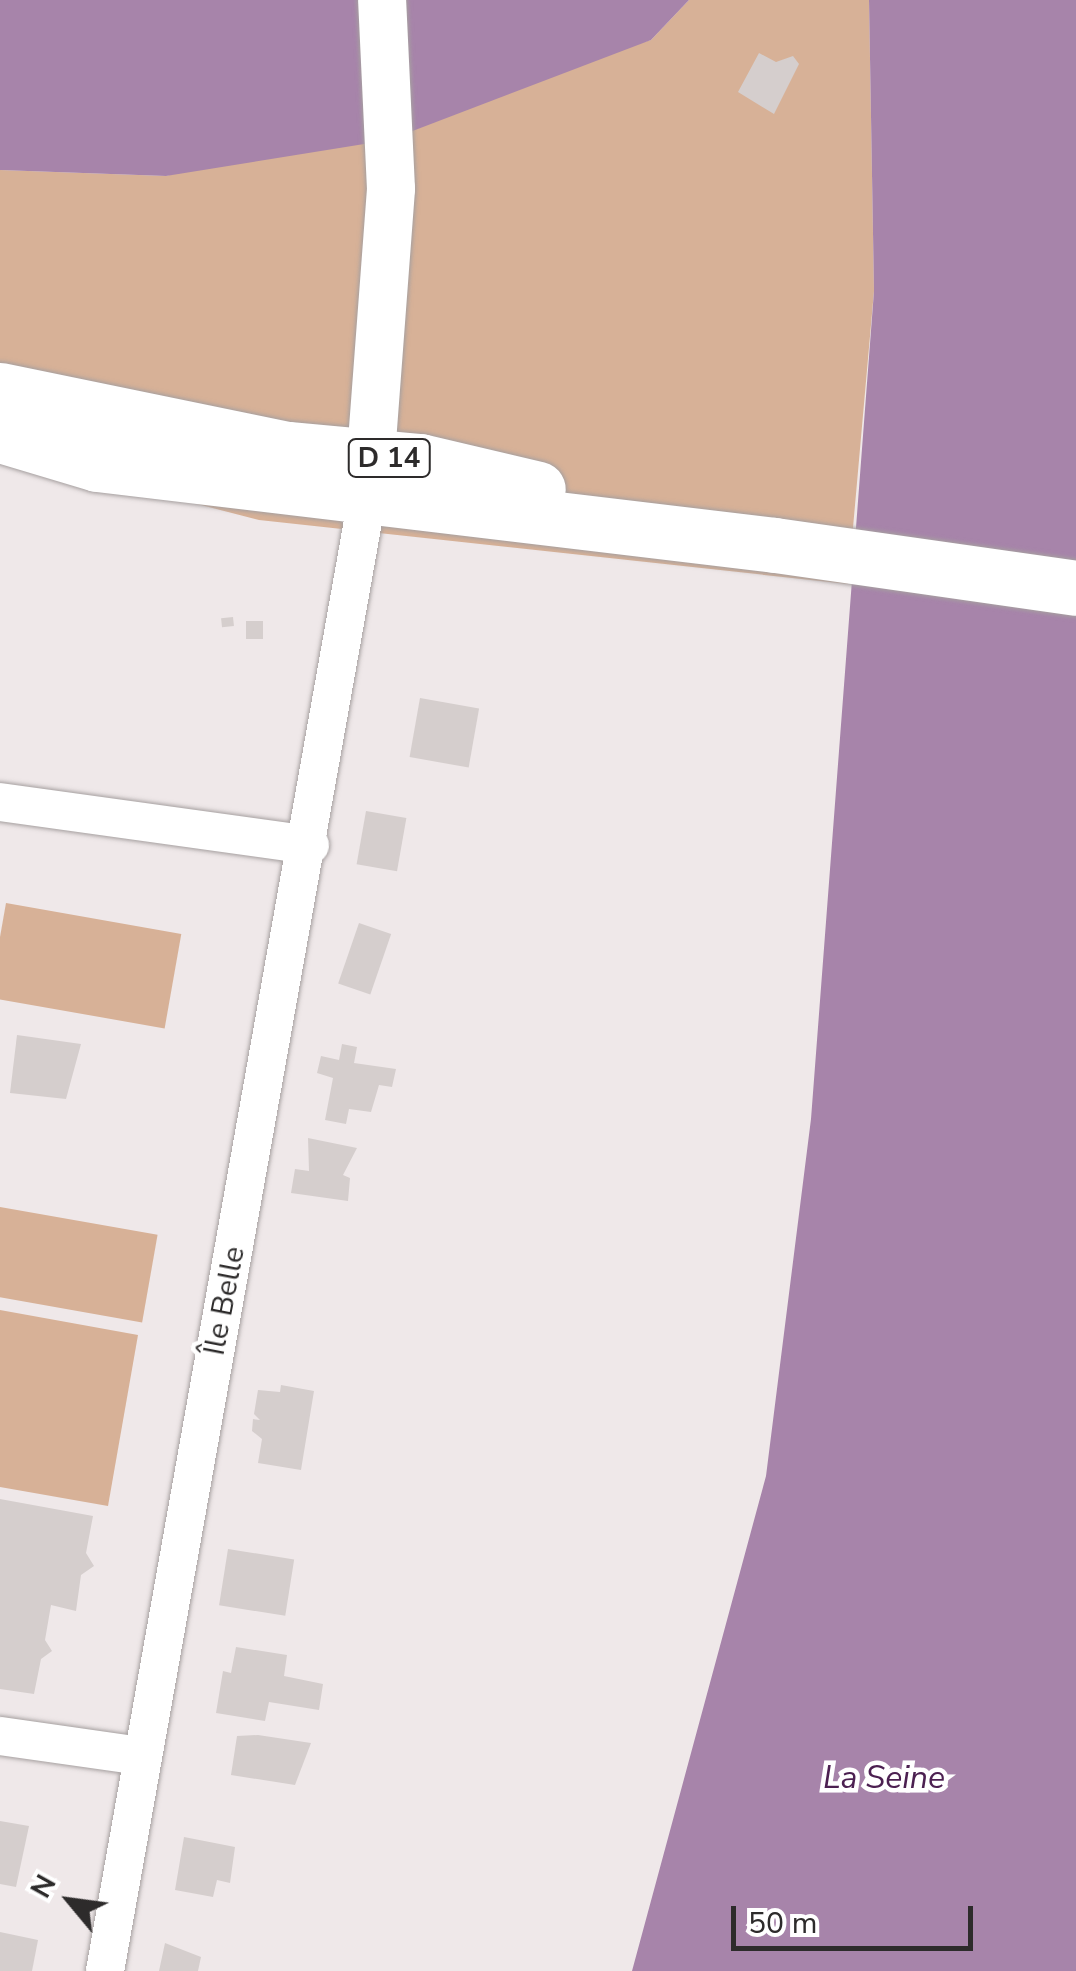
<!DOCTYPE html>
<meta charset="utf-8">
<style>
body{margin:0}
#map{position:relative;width:1076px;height:1971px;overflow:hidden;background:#efe8e9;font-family:"Nunito Sans",sans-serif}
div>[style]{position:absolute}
.green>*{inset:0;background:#d7b197;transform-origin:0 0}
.water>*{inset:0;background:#a784aa}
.building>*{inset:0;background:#d5cecd;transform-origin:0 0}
.roads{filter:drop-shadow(0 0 2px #a6a0a0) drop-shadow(0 0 2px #a6a0a0)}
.minor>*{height:38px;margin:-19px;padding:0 19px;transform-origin:19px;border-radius:19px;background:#fff}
.tertiary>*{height:48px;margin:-24px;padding:0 24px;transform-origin:24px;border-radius:24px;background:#fff}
.primary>*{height:55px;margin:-27.5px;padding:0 27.5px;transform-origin:27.5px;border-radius:27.5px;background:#fff}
span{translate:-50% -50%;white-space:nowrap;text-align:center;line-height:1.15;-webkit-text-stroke:9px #fff;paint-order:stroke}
.shield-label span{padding:2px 8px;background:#fff;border:2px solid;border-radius:8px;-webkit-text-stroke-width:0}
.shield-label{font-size:28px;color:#2d2b2b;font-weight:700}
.street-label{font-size:30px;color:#2d2b2b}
.water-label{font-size:32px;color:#4c2051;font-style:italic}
.north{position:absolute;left:20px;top:1851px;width:100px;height:100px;-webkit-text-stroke:8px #fff;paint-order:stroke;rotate:299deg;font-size:28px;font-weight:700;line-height:40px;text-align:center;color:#2d2b2b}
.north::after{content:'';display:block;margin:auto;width:35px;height:45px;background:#2d2b2b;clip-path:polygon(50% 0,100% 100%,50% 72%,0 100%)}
.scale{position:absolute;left:731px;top:1906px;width:242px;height:45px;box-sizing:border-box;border:5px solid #2d2b2b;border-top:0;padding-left:12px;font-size:30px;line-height:35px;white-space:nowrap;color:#2d2b2b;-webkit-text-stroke:8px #fff;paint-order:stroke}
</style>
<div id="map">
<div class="green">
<i style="clip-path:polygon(689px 0,869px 0,874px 291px,848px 584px,259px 520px,0 453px,0 170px,166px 176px,651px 40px)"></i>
<i style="left:6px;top:903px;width:178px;height:96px;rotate:10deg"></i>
<i style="left:0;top:1207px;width:160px;height:89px;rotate:10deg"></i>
<i style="clip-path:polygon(0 1310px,138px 1335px,108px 1506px,0 1487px)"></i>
</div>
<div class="water">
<i style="clip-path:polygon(0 0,689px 0,651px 40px,389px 140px,166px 176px,0 170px)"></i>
<i style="clip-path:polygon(869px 0,1076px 0,1076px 1971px,632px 1971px,766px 1476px,811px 1119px,874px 291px)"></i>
</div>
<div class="building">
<i style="clip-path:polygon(759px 53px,776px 62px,793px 56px,799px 64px,774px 114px,738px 92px)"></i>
<i style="left:233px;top:617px;width:9px;height:12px;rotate:84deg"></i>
<i style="left:246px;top:621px;width:17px;height:18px"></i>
<i style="left:420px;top:698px;width:60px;height:60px;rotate:10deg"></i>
<i style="left:366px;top:811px;width:41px;height:54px;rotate:10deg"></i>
<i style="left:359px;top:923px;width:34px;height:64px;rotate:19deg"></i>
<i style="clip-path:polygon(17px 1035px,81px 1044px,66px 1099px,10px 1093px)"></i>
<i style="clip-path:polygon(342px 1044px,357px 1047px,354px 1063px,396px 1069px,392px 1087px,379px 1085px,371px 1112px,349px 1109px,346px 1124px,325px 1120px,333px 1078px,317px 1073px,321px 1056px,339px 1060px)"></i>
<i style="clip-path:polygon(308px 1138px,357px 1148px,343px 1175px,350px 1178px,348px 1201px,291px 1193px,295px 1169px,309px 1171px)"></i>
<i style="clip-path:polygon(281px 1385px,314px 1391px,301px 1470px,258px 1463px,262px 1439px,252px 1431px,253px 1419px,260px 1420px,254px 1414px,258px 1390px,280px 1392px)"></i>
<i style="clip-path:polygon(0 1499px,93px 1516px,86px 1553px,94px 1566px,81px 1575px,76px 1611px,51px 1605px,45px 1640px,52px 1651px,41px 1659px,34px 1694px,0 1689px)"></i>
<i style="left:228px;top:1549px;width:67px;height:57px;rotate:9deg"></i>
<i style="clip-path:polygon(236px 1647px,287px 1655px,284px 1676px,323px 1684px,319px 1710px,269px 1702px,265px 1721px,216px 1713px,223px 1671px,231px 1673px)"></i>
<i style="clip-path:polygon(258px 1735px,311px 1743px,295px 1785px,231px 1775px,237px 1736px)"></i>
<i style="clip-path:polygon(0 1821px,29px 1826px,16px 1887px,0 1884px)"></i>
<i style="clip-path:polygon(184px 1837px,235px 1847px,230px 1883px,217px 1880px,213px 1897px,175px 1890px)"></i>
<i style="clip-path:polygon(0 1932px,38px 1940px,32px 1971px,0 1971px)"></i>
<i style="clip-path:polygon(165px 1943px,201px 1957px,198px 1971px,159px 1971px)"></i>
</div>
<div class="roads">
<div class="minor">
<i style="left:0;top:802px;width:313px;rotate:7.9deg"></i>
<i style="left:0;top:1736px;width:141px;rotate:8.1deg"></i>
<i style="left:105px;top:1971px;width:1495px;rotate:-79.91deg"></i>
</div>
<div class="tertiary">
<i style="left:368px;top:495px;width:307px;rotate:-85.7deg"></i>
<i style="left:391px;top:189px;width:189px;rotate:-92.7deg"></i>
</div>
<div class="primary">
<i style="left:0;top:390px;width:294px;rotate:11.6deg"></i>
<i style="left:288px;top:449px;width:133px;rotate:5.2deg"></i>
<i style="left:420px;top:461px;width:121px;rotate:13.3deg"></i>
<i style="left:0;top:435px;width:101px;rotate:16.6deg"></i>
<i style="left:97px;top:464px;width:683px;rotate:6.81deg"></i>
<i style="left:775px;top:545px;width:304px;rotate:8.1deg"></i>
</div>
</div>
<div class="shield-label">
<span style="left:389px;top:458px">D 14</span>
</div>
<div class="street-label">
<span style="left:225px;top:1301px;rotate:-79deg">Île Belle</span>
</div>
<div class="water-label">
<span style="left:884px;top:1778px">La Seine</span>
</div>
<div class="north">N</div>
<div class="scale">50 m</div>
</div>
